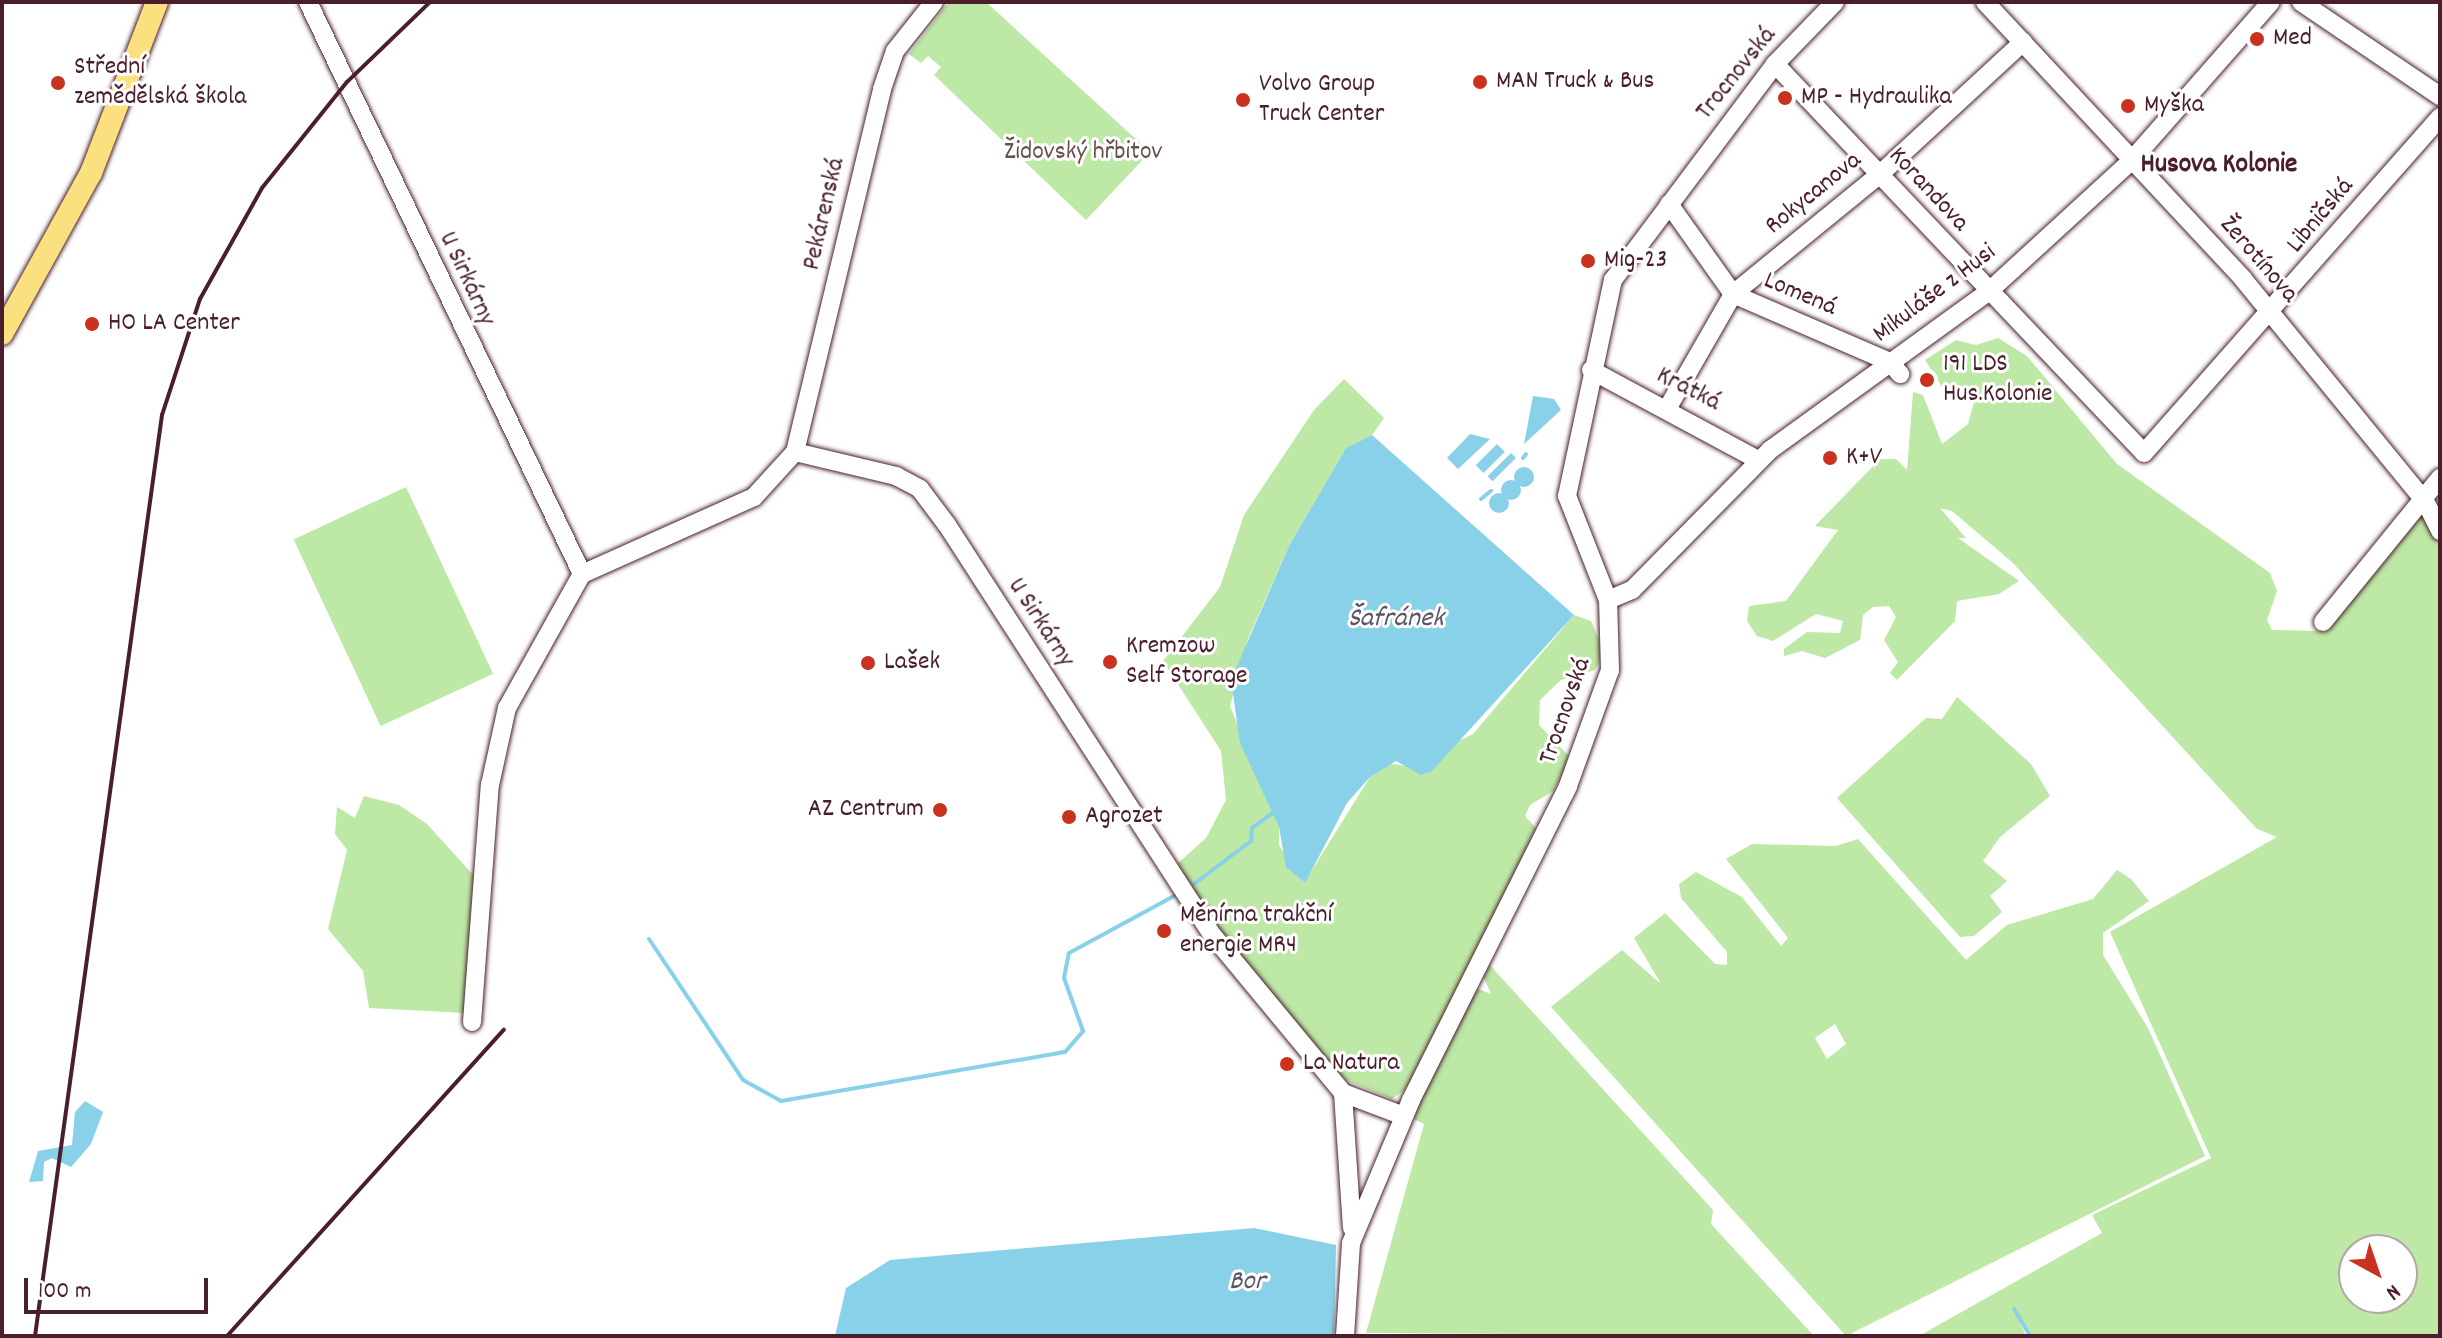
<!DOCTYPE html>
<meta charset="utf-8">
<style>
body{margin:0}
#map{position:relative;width:2442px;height:1338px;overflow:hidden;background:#fff;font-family:Dekko,sans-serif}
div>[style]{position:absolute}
.green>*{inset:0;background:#bde8a5;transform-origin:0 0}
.water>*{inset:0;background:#88d1e9;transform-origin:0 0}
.round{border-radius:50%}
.stream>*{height:4px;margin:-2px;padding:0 2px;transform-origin:2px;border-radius:2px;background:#88d1e9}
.roads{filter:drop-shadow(0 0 2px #4a1f2b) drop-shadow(0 0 2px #4a1f2b)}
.minor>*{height:18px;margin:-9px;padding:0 9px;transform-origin:9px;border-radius:9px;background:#fff}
.major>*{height:22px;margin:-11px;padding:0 11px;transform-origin:11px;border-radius:11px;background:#fbe080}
.rail>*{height:4px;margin:-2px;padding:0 2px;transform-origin:2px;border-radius:2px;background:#4a1f2b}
.dots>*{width:22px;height:22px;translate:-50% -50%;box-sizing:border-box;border:4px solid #fff;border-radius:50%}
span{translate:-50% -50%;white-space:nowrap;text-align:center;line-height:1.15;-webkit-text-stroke:6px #fff;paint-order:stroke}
.poi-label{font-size:26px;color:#4a1f2b}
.left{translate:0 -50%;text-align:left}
.right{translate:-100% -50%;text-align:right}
.street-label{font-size:26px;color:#4a1f2b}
.park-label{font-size:26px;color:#67514a}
.neighbourhood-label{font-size:28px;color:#4a1f2b;font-weight:700}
.water-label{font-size:28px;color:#5d5464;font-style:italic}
.frame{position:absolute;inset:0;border:4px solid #4a1f2b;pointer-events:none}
.north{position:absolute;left:2338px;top:1234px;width:80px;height:80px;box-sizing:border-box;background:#fff;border:2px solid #b7a5aa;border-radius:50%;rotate:140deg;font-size:22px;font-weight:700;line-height:32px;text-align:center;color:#4a1f2b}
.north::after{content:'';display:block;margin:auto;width:28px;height:36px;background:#c8321e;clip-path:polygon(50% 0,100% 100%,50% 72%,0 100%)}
.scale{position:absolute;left:24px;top:1278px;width:184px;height:36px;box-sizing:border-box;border:4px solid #4a1f2b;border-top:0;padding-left:10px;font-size:24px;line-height:28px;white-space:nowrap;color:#4a1f2b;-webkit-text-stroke:6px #fff;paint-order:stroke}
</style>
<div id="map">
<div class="green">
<i style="clip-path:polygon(949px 2px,986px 2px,1150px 152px,1086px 220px,934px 75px,941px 67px,928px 56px,921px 63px,909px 54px)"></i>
<i style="clip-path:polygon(evenodd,1998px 338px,2027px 356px,2117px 464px,2270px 573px,2277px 591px,2267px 620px,2272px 630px,2319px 631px,2440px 470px,2440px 1336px,2033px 1336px,2013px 1307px,2026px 1336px,1919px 1336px,2102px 1233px,2092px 1215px,2211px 1158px,2110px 932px,2277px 837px,2257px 829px,2013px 563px,1952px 511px,1940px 508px,1966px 538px,1958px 538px,2019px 581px,1999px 594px,1957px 601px,1955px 621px,1897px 680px,1890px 673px,1898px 662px,1884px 640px,1896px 617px,1889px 606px,1873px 607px,1863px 615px,1860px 640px,1825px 658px,1802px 651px,1784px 656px,1784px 649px,1807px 632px,1840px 633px,1843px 621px,1816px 614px,1773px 641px,1757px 636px,1747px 621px,1749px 606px,1786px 601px,1838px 530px,1815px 526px,1880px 459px,1896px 459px,1907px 470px,1913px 392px,1923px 395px,1942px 444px,1968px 424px,1978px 388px,1942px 387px,1925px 360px,1956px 340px,1976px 345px,1998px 338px,2354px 1250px,2402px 1250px,2402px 1298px,2354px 1298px,2354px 1250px)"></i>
<i style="clip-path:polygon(1344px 379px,1384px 418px,1372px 435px,1346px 448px,1289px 546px,1248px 639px,1230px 706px,1279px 827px,1279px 845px,1304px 883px,1370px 777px,1387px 763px,1407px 766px,1473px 734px,1574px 615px,1591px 621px,1605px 653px,1595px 670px,1561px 680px,1540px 700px,1539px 725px,1568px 755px,1567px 766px,1553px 791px,1530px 805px,1525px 816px,1536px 828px,1411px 1085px,1392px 1099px,1346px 1080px,1247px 972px,1176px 865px,1206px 838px,1226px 800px,1221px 751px,1163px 661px,1220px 587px,1244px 515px,1314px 410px)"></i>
<i style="left:406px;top:487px;width:206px;height:124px;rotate:65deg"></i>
<i style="clip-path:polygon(1957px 697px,2031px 764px,2050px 796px,2000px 837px,1983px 861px,2007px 881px,1990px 896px,2002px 912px,1974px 936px,1960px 937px,1837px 798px,1926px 718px,1942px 719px)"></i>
<i style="clip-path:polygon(364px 796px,399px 805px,427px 824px,476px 878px,464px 1013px,369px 1008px,363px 971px,328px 929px,347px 850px,335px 834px,337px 807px,355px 818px)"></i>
<i style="clip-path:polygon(evenodd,1858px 839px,1966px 960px,2007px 925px,2093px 899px,2117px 870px,2131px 879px,2149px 901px,2103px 933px,2103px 955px,2148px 1028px,2205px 1156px,1846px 1336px,1551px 1007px,1622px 950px,1661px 984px,1634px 938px,1665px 913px,1715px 964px,1727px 965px,1727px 952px,1681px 898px,1679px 884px,1696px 872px,1742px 897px,1781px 946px,1788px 938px,1726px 859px,1752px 844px,1836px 846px,1858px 839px,1835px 1024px,1846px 1044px,1827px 1059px,1815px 1038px,1835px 1024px)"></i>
<i style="clip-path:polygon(1487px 962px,1713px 1210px,1711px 1224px,1814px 1336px,1366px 1333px,1424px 1124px,1414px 1119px,1422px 1093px,1476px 988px,1491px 994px,1482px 974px)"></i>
</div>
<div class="water">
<i style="clip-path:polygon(1533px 396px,1554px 399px,1561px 410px,1524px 444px)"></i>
<i style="clip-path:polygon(1470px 434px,1490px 439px,1458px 469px,1447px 458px)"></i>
<i style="clip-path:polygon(1372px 435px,1574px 615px,1432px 771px,1421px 775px,1396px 761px,1370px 777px,1347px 803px,1305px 883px,1286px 867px,1279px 827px,1240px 743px,1231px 680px,1289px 546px,1346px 448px)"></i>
<i style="left:1497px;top:444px;width:11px;height:30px;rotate:45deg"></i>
<i style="left:1511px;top:453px;width:7px;height:33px;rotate:45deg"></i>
<i class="round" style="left:1514px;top:467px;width:20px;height:20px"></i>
<i class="round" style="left:1501px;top:480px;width:20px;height:20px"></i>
<i class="round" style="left:1489px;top:493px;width:20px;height:20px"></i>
<i style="clip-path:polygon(85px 1101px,103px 1112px,91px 1144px,71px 1167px,52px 1158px,44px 1162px,43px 1181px,29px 1182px,38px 1151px,72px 1145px,75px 1112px)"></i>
<i style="clip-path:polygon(1254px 1228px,1336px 1245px,1334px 1336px,835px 1336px,846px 1288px,890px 1260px)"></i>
</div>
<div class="stream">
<i style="left:1523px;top:458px;width:5px;rotate:-53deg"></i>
<i style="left:1481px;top:499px;width:13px;rotate:-39deg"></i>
<i style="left:1194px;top:884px;width:71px;rotate:-37deg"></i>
<i style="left:1251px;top:841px;width:13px;rotate:-86deg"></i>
<i style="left:1252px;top:828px;width:29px;rotate:-36deg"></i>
<i style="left:649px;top:939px;width:169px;rotate:56.3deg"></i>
<i style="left:743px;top:1080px;width:43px;rotate:28.9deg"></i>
<i style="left:781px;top:1101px;width:288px;rotate:-9.8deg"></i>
<i style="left:1065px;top:1052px;width:28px;rotate:-49deg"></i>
<i style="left:1083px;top:1031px;width:56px;rotate:-109.7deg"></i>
<i style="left:1064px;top:978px;width:25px;rotate:-79deg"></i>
<i style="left:1069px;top:953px;width:119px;rotate:-28.5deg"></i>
<i style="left:2014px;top:1309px;width:31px;rotate:59deg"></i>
</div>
<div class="roads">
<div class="minor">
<i style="left:308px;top:2px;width:634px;rotate:64.4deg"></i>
<i style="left:582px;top:574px;width:188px;rotate:-24.1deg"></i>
<i style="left:754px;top:497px;width:61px;rotate:-47.7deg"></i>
<i style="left:795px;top:452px;width:373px;rotate:-76.5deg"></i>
<i style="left:882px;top:89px;width:40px;rotate:-71.1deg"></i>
<i style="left:895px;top:51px;width:63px;rotate:-51.5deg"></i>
<i style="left:1985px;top:2px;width:379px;rotate:47deg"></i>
<i style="left:2243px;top:279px;width:287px;rotate:50.7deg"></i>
<i style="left:2425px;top:501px;width:34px;rotate:63deg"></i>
<i style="left:2301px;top:2px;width:168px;rotate:34.1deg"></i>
<i style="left:1775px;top:64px;width:536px;rotate:46.51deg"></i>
<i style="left:2144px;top:453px;width:448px;rotate:-48.6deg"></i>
<i style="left:1669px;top:204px;width:110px;rotate:54.6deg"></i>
<i style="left:1733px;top:294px;width:171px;rotate:23.4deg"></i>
<i style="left:1890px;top:362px;width:16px;rotate:50deg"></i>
<i style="left:1591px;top:370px;width:190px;rotate:28.3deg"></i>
<i style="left:1667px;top:409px;width:133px;rotate:-60.1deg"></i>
<i style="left:1733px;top:294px;width:188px;rotate:-39.2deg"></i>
<i style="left:1879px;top:175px;width:196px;rotate:-42.7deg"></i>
<i style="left:795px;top:452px;width:104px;rotate:13.4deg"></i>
<i style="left:896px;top:476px;width:27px;rotate:28deg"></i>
<i style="left:920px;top:489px;width:45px;rotate:53.1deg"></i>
<i style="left:947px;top:525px;width:491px;rotate:57.1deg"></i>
<i style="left:1214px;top:937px;width:202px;rotate:50.4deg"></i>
<i style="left:1343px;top:1093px;width:135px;rotate:86.2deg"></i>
<i style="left:1608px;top:600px;width:26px;rotate:-23deg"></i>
<i style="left:1632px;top:590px;width:197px;rotate:-45.4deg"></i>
<i style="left:1770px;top:450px;width:268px;rotate:-35.9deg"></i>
<i style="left:1987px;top:293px;width:197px;rotate:-42.5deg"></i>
<i style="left:2132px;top:160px;width:210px;rotate:-48.7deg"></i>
<i style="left:2323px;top:622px;width:186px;rotate:-50.9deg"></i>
<i style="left:472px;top:1022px;width:238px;rotate:-85.7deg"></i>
<i style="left:490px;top:785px;width:79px;rotate:-77.6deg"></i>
<i style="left:507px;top:708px;width:154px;rotate:-60.8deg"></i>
<i style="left:1343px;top:1093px;width:65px;rotate:20.7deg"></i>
<i style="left:1345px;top:1336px;width:93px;rotate:-86.3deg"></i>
<i style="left:1351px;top:1243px;width:155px;rotate:-67.2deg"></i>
<i style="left:1411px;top:1100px;width:351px;rotate:-63.4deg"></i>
<i style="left:1568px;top:786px;width:123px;rotate:-70.1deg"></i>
<i style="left:1610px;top:670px;width:70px;rotate:-91.6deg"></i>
<i style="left:1608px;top:600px;width:112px;rotate:-111.5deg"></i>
<i style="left:1567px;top:496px;width:221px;rotate:-78deg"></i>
<i style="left:1613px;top:280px;width:270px;rotate:-53.1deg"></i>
<i style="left:1775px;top:64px;width:86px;rotate:-45.9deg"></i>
</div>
<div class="major">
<i style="left:2px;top:334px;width:184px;rotate:-61.1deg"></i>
<i style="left:91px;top:173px;width:183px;rotate:-68.9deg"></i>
</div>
</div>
<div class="rail">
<i style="left:35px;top:1336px;width:930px;rotate:-82.15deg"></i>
<i style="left:162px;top:415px;width:122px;rotate:-71.9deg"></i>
<i style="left:200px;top:299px;width:127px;rotate:-60.8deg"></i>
<i style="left:262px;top:188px;width:136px;rotate:-51.3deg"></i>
<i style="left:347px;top:82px;width:115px;rotate:-43.9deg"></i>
<i style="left:227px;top:1336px;width:413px;rotate:-47.9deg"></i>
</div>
<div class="dots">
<i style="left:2257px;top:39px;background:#c8321e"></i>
<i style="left:1480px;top:82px;background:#c8321e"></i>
<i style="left:58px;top:83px;background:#c8321e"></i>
<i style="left:1785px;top:98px;background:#c8321e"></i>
<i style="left:1243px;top:100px;background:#c8321e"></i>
<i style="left:2128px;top:106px;background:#c8321e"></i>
<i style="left:1588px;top:261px;background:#c8321e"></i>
<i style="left:92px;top:324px;background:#c8321e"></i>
<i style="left:1927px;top:380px;background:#c8321e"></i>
<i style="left:1830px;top:458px;background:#c8321e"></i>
<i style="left:1110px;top:662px;background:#c8321e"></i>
<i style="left:868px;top:663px;background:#c8321e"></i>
<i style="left:940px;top:810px;background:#c8321e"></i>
<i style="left:1069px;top:817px;background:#c8321e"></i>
<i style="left:1164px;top:931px;background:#c8321e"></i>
<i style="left:1287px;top:1064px;background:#c8321e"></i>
</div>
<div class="poi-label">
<span class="left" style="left:2273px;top:39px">Med</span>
<span class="left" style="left:74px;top:83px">Střední<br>zemědělská škola</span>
<span class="left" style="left:1496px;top:82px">MAN Truck &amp; Bus</span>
<span class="left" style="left:1259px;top:100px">Volvo Group<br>Truck Center</span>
<span class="left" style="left:1801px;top:98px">MP - Hydraulika</span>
<span class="left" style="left:2144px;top:106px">Myška</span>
<span class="left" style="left:1604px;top:261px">Mig-23</span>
<span class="left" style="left:108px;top:324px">HO LA Center</span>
<span class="left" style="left:1943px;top:380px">191 LDS<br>Hus.Kolonie</span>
<span class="left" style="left:1846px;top:458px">K+V</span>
<span class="left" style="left:1126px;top:662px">Kremzow<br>Self Storage</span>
<span class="left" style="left:884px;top:663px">Lašek</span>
<span class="right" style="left:924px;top:810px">AZ Centrum</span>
<span class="left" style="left:1085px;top:817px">Agrozet</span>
<span class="left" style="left:1180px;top:931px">Měnírna trakční<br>energie MR4</span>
<span class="left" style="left:1303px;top:1064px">La Natura</span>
</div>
<div class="street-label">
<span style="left:1737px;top:74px;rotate:-51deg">Trocnovská</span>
<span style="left:1928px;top:190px;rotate:47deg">Korandova</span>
<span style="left:1814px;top:194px;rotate:-39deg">Rokycanova</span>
<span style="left:825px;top:214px;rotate:-77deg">Pekárenská</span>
<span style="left:2321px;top:216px;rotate:-50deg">Libničská</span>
<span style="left:2258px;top:260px;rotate:49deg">Žerotínova</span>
<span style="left:466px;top:279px;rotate:65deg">U Sirkárny</span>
<span style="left:1935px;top:294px;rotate:-37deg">Mikuláše z Husi</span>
<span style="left:1800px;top:295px;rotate:23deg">Lomená</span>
<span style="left:1688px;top:390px;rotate:27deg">Krátká</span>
<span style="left:1040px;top:623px;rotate:57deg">U Sirkárny</span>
<span style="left:1566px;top:711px;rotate:-71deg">Trocnovská</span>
</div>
<div class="park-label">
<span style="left:1083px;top:153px">Židovský hřbitov</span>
</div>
<div class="neighbourhood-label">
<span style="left:2219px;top:166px">Husova Kolonie</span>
</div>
<div class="water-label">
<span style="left:1396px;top:620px">Šafránek</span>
<span style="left:1247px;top:1283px">Bor</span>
</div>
<div class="frame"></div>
<div class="north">N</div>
<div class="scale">100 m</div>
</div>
